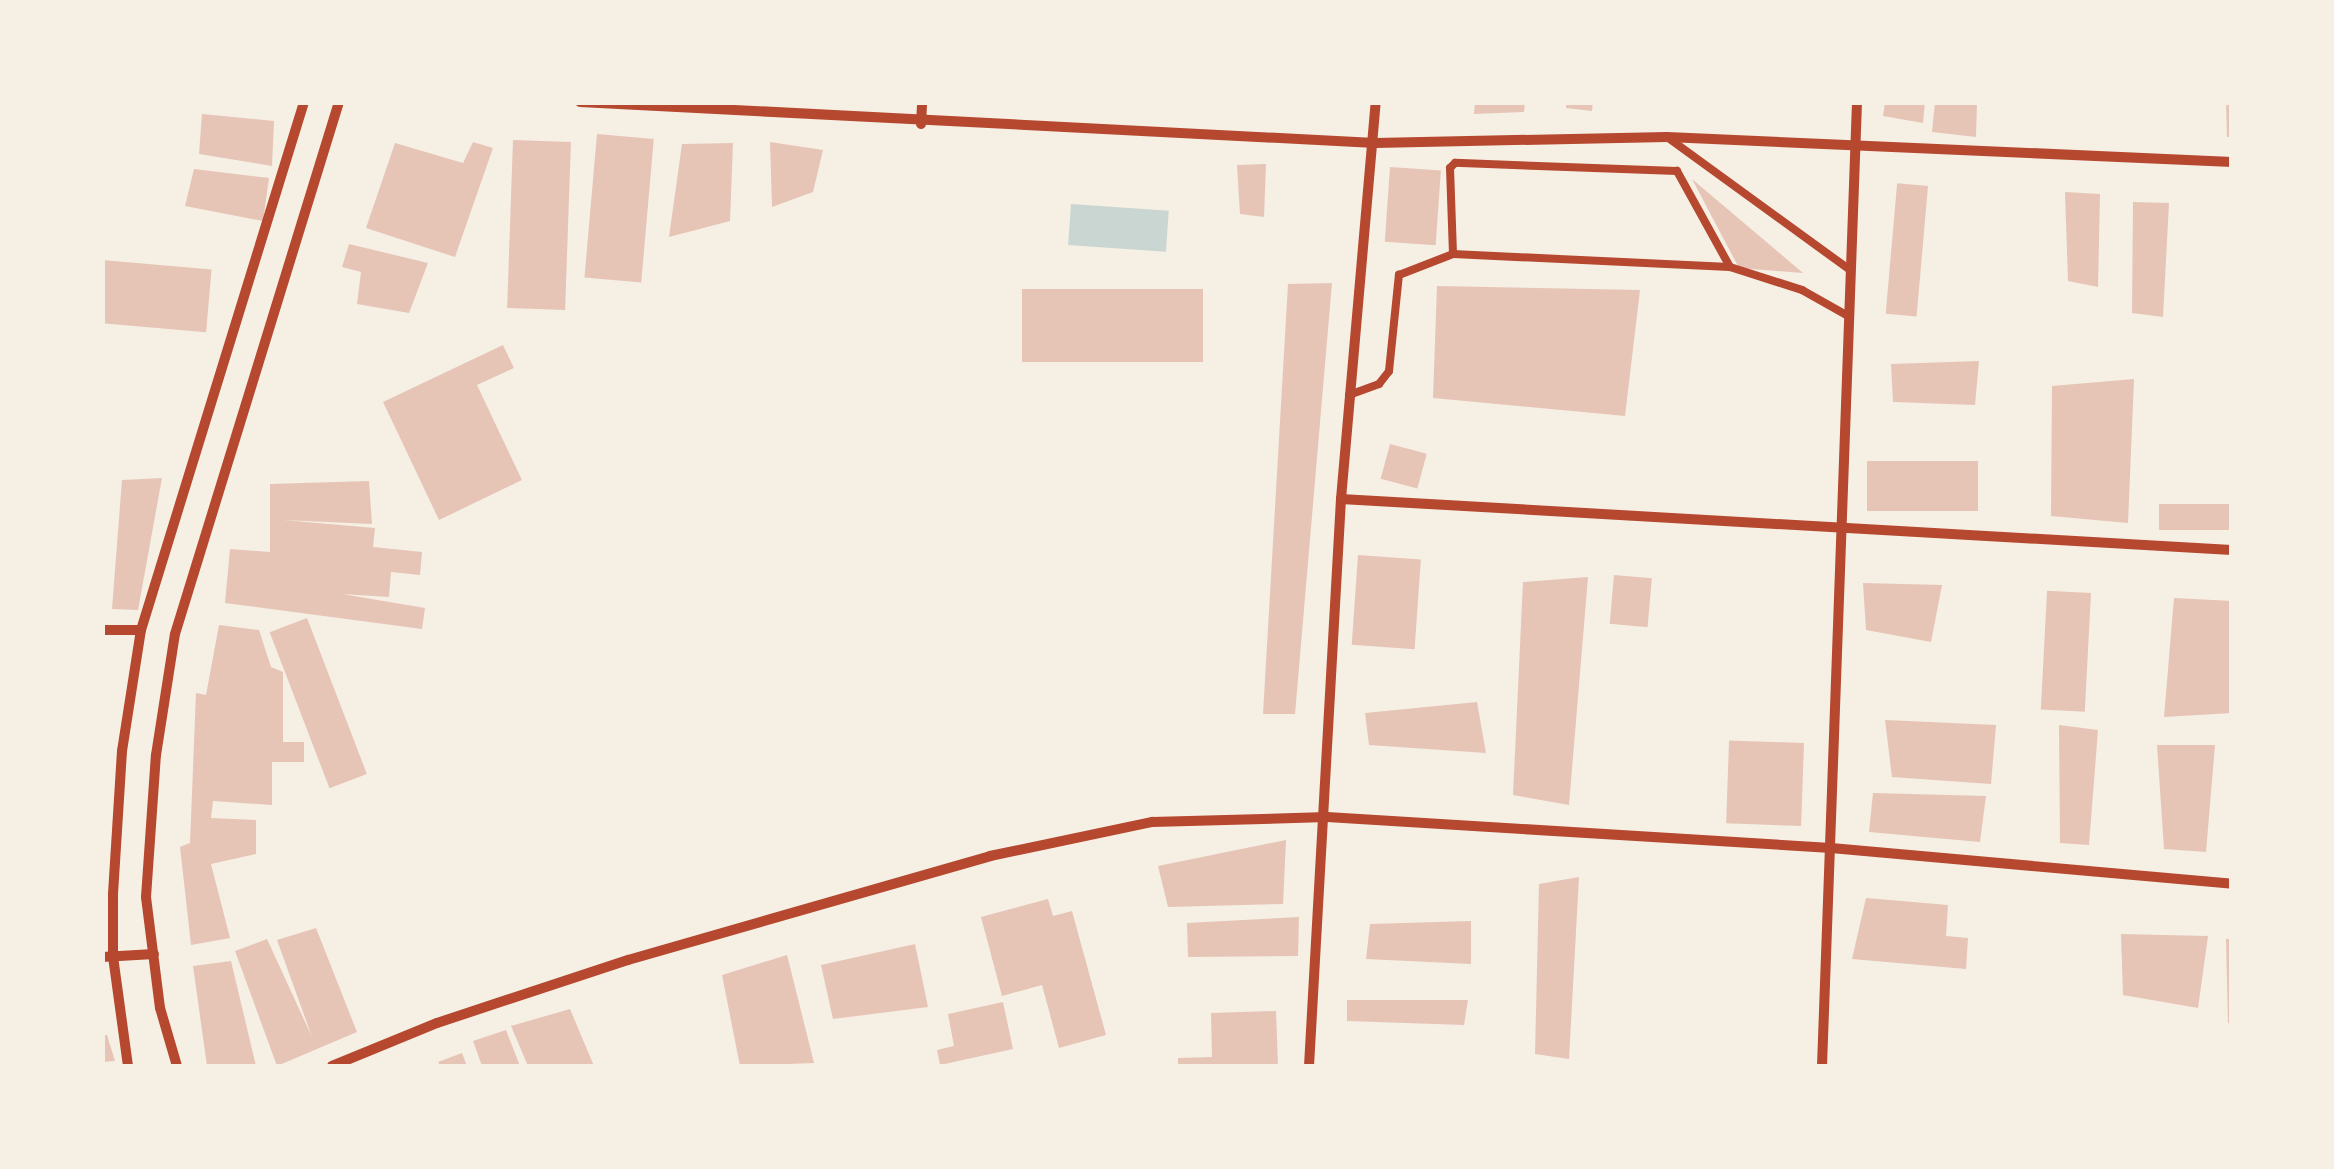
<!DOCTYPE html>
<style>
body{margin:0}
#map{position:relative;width:2334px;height:1169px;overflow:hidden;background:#f6efe4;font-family:Cabin,sans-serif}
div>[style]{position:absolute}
.water>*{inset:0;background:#c9d6d2;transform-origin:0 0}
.building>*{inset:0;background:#e6c5b7;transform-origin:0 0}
.service>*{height:8px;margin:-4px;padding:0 4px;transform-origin:4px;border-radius:4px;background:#b5482f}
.minor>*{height:10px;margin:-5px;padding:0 5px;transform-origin:5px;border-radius:5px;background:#b5482f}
span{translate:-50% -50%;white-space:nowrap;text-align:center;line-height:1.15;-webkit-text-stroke:10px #f6efe4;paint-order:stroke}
.frame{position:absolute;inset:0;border:105px solid #f6efe4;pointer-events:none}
</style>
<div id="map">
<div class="water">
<i style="left:1071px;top:204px;width:98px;height:41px;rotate:4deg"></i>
</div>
<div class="building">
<i style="clip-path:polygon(1475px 102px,1525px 102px,1524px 112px,1474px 114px)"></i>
<i style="clip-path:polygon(1566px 102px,1593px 102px,1592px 111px,1566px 108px)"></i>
<i style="clip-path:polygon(1885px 102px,1925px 102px,1923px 123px,1883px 116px)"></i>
<i style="clip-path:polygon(1935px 102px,1977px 102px,1976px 137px,1932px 132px)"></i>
<i style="clip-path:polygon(2226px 102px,2232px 102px,2232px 137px,2227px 137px)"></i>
<i style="clip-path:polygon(202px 114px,274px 121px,272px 166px,199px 154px)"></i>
<i style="left:597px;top:134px;width:57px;height:144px;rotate:5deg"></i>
<i style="left:513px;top:140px;width:58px;height:168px;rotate:2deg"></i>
<i style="clip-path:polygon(473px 142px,493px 148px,455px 257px,366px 228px,395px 143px,463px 163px)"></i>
<i style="clip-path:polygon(770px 142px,823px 150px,813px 192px,772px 207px)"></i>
<i style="clip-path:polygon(733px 143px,730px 221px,669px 237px,682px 144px)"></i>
<i style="clip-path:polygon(1266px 164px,1264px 217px,1240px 214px,1237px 165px)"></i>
<i style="left:1390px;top:167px;width:51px;height:75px;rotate:4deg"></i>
<i style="clip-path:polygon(194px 169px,269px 178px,263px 221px,185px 206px)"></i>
<i style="clip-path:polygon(1692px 179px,1803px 273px,1739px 268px)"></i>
<i style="left:1928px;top:186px;width:131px;height:31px;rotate:95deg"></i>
<i style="clip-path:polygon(2065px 192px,2100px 194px,2098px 287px,2068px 281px)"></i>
<i style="clip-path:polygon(2133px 202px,2169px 203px,2163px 317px,2132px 313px)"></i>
<i style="clip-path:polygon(349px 244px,428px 263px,409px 313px,357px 304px,361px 272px,342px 267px)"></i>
<i style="left:102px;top:260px;width:110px;height:63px;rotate:5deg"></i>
<i style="clip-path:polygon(1332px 283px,1295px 714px,1263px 714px,1288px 284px)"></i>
<i style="clip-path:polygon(1437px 286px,1640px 290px,1625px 416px,1433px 398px)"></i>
<i style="left:1022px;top:289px;width:181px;height:73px"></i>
<i style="clip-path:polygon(503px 345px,514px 368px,477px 385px,522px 480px,439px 520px,383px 402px)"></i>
<i style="clip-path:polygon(1979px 361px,1975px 405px,1893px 402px,1891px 364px)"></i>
<i style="clip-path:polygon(2134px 379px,2128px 523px,2051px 516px,2052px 386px)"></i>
<i style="left:1390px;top:444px;width:38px;height:36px;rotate:15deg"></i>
<i style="left:1867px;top:461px;width:111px;height:50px"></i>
<i style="clip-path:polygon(162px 478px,138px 610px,112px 609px,122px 480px)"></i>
<i style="clip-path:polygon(369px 481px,372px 524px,283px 520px,375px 528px,373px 547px,422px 552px,420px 575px,391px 572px,389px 597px,342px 594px,425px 608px,422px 629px,225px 603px,230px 549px,270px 552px,270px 484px)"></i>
<i style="left:2232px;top:504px;width:26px;height:73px;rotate:90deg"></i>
<i style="left:1358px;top:555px;width:63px;height:90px;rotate:4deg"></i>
<i style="left:1614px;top:575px;width:38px;height:49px;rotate:5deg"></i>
<i style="clip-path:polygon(1588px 577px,1569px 805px,1513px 795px,1523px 582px)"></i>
<i style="clip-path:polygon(1863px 583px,1942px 585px,1931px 642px,1866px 630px)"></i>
<i style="left:2091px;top:593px;width:119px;height:44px;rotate:93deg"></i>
<i style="clip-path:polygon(2174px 598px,2232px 601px,2232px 713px,2164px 717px)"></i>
<i style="left:307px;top:618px;width:167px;height:40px;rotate:69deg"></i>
<i style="clip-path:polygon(219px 625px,259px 630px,271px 667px,283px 672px,283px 742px,304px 742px,304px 762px,272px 762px,272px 805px,213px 801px,211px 818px,256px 820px,256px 854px,211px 864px,230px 938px,191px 945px,180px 847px,190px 843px,196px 693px,206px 695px)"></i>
<i style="clip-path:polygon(1477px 702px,1486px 753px,1369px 745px,1365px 713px)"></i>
<i style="clip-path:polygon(1885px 720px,1996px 725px,1991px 784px,1892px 777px)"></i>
<i style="clip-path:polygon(2059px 725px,2098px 730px,2089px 845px,2060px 843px)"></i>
<i style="left:1804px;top:743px;width:83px;height:75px;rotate:92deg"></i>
<i style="clip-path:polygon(2157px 745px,2215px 745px,2206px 852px,2164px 849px)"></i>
<i style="clip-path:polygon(1873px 793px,1986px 796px,1980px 842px,1869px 832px)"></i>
<i style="clip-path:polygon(1286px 840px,1283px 904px,1168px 907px,1158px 866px)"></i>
<i style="clip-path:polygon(1579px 877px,1569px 1059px,1535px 1054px,1539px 884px)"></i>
<i style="clip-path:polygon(1866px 898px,1948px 905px,1946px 936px,1968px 938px,1966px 969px,1852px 959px)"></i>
<i style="clip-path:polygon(1048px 899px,1053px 916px,1072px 911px,1106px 1035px,1059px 1048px,1042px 985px,1002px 996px,981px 917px)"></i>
<i style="clip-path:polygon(1299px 917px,1298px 956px,1188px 957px,1187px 923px)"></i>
<i style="clip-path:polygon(1471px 921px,1471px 964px,1366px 959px,1370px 924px)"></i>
<i style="clip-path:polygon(316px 928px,357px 1032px,277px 1066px,235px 951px,267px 939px,312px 1037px,277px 940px)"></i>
<i style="clip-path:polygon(2121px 934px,2208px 936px,2198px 1008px,2123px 995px)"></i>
<i style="clip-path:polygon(2226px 939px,2232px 939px,2232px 1023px,2228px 1023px)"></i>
<i style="clip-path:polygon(915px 944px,928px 1007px,833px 1019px,821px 965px)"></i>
<i style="clip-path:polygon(787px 955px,814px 1063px,740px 1066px,722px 975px)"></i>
<i style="clip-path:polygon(231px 961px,256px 1066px,207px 1066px,193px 966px)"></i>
<i style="clip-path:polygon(1347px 1000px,1468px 1000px,1464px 1025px,1347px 1021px)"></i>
<i style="clip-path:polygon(1003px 1002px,1013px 1049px,940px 1065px,937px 1050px,954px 1046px,948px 1014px)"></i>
<i style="clip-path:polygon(570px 1009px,594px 1066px,528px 1066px,511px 1026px)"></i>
<i style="clip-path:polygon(1276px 1011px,1278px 1066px,1178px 1066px,1178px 1058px,1212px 1057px,1211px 1013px)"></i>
<i style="clip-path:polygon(506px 1030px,520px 1066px,482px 1066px,473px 1041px)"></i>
<i style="clip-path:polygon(102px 1035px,107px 1035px,115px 1061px,102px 1062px)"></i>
<i style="clip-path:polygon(462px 1053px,467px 1066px,440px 1066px,438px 1062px)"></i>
</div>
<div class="service">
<i style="left:1667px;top:137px;width:226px;rotate:36deg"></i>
<i style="left:1730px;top:267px;width:76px;rotate:17.7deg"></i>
<i style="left:1802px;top:290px;width:53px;rotate:29.5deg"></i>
<i style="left:1349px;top:395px;width:32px;rotate:-20deg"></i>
<i style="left:1379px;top:384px;width:16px;rotate:-52deg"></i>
<i style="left:1389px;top:371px;width:97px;rotate:-84.1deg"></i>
<i style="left:1399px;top:275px;width:58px;rotate:-21.3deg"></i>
<i style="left:1453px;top:254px;width:277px;rotate:2.7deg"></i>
<i style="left:1730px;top:267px;width:110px;rotate:-118.9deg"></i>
<i style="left:1677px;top:171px;width:222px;rotate:-177.9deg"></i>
<i style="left:1455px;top:163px;width:7px;rotate:135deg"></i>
<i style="left:1450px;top:168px;width:86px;rotate:88deg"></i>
</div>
<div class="minor">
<i style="left:580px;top:102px;width:796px;rotate:2.95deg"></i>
<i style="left:1375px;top:143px;width:292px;rotate:-1.2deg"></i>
<i style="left:1667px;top:137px;width:566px;rotate:2.53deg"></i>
<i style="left:921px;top:124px;width:22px;rotate:-87deg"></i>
<i style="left:1341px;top:499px;width:892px;rotate:3.28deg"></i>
<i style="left:102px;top:630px;width:39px"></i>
<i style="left:102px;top:957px;width:52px;rotate:-3.3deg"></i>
<i style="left:128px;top:1066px;width:110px;rotate:-97.8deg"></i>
<i style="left:113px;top:957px;width:63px;rotate:-90deg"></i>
<i style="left:113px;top:894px;width:143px;rotate:-86.4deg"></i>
<i style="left:122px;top:751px;width:122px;rotate:-81.1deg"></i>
<i style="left:141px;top:630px;width:553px;rotate:-72.84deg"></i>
<i style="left:177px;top:1066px;width:60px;rotate:-106.3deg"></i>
<i style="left:160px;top:1008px;width:112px;rotate:-97.2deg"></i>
<i style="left:146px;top:897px;width:142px;rotate:-86deg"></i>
<i style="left:156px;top:755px;width:122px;rotate:-81.1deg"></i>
<i style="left:175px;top:634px;width:557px;rotate:-72.87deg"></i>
<i style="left:332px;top:1066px;width:113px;rotate:-22.3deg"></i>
<i style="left:437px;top:1023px;width:201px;rotate:-18.3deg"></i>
<i style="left:628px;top:960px;width:377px;rotate:-16deg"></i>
<i style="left:990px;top:856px;width:166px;rotate:-11.9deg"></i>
<i style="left:1152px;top:822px;width:175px;rotate:-1.6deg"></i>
<i style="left:1327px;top:817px;width:505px;rotate:3.52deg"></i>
<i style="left:1831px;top:848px;width:403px;rotate:5.1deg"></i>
<i style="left:1309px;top:1066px;width:568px;rotate:-86.77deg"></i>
<i style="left:1341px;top:499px;width:399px;rotate:-85deg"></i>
<i style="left:1822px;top:1066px;width:965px;rotate:-87.92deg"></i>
</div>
<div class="frame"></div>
</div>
